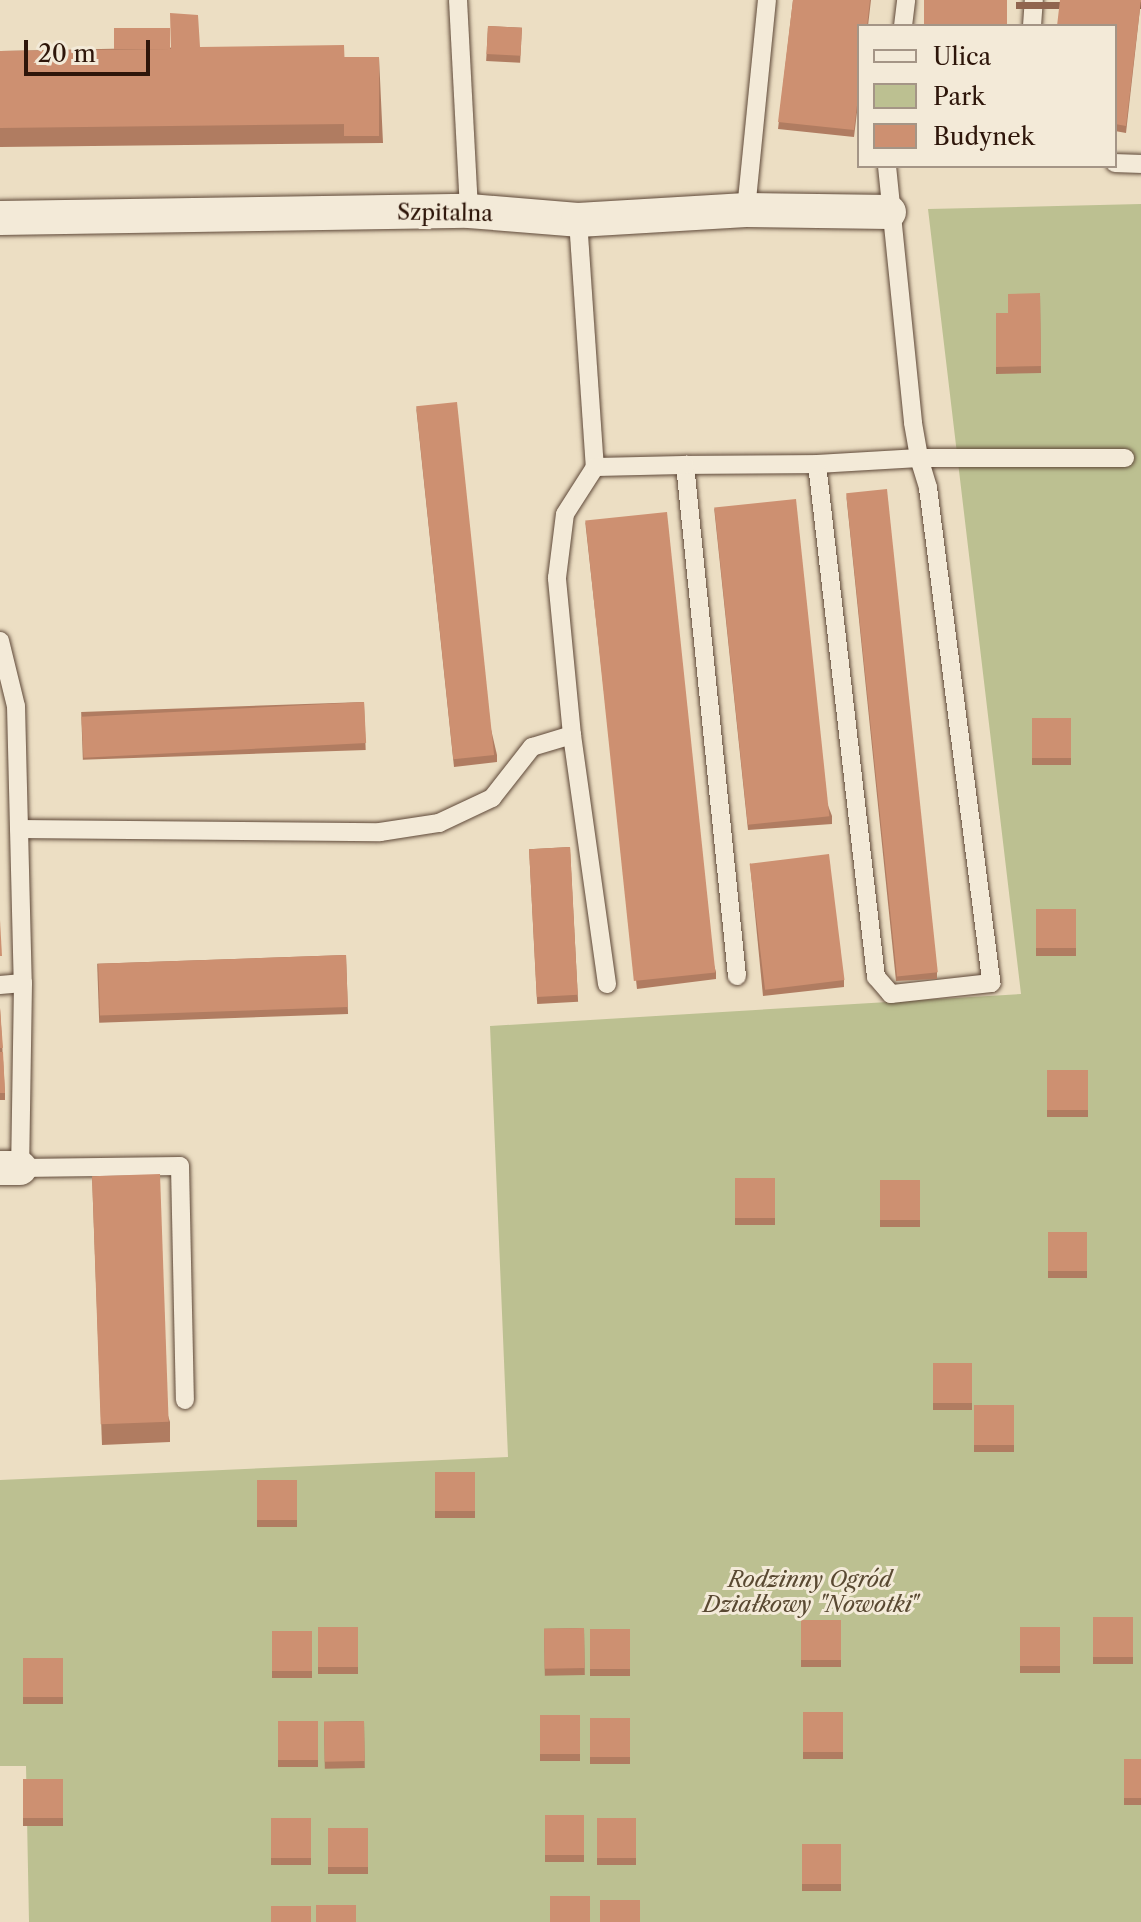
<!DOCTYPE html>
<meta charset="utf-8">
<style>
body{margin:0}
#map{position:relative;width:1141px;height:1922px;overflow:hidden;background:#ecdec3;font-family:"Libre Caslon Text",serif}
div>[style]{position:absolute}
.green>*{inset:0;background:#bcc091}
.roads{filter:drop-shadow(0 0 2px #5e4838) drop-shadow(0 0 2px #5e4838)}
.lane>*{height:18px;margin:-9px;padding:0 9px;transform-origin:9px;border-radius:9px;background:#f3ead8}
.street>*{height:34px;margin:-17px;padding:0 17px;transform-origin:17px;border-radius:17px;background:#f3ead8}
.wall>*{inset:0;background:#b07c61;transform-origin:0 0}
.shaded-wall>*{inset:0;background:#90654f;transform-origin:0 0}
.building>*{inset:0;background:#cd9071;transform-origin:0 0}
span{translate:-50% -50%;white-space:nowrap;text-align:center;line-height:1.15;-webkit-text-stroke:6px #f3ead8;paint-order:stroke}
.street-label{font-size:22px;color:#2e160a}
.park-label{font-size:22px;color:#594932;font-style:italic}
.legend{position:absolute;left:857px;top:24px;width:260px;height:144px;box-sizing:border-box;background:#f3ead8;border:2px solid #a49586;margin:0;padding:10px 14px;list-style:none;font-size:24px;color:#2e160a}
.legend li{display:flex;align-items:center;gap:16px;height:40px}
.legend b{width:40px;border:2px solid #a49586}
.scale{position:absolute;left:24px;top:40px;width:126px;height:36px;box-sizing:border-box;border:4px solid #2e160a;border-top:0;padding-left:10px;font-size:24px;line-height:28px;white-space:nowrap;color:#2e160a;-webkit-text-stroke:6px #f3ead8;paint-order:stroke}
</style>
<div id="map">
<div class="green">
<i style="clip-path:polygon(1141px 204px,1141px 1922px,29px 1922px,26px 1766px,0 1766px,0 1480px,508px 1457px,490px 1026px,1021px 994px,928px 209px)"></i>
</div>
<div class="roads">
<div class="lane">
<i style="left:458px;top:0;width:211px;rotate:87deg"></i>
<i style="left:903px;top:26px;width:26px;rotate:-83deg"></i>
<i style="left:1032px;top:26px;width:26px;rotate:-86deg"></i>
<i style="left:1115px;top:163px;width:26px;rotate:2deg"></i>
<i style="left:887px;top:166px;width:258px;rotate:84.2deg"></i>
<i style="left:913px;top:423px;width:36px;rotate:80deg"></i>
<i style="left:919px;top:458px;width:31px;rotate:73deg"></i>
<i style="left:928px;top:488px;width:499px;rotate:82.7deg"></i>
<i style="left:991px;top:983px;width:101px;rotate:173.7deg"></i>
<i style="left:891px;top:994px;width:23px;rotate:-131deg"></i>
<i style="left:876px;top:977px;width:516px;rotate:-96.56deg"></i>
<i style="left:817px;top:464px;width:102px;rotate:-3.4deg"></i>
<i style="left:919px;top:458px;width:206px"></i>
<i style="left:746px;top:210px;width:211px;rotate:-84.3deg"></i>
<i style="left:578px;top:220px;width:248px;rotate:86.1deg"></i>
<i style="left:0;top:641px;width:67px;rotate:76.2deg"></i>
<i style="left:16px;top:706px;width:277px;rotate:88.6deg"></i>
<i style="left:23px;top:983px;width:185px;rotate:90.9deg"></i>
<i style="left:20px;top:1168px;width:160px;rotate:-0.7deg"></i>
<i style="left:180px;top:1166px;width:234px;rotate:88.8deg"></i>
<i style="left:19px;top:829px;width:361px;rotate:0.5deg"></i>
<i style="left:380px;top:832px;width:60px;rotate:-8.7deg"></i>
<i style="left:439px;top:823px;width:59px;rotate:-25.3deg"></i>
<i style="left:492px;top:798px;width:65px;rotate:-51.9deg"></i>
<i style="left:532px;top:747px;width:42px;rotate:-16.7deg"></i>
<i style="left:737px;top:976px;width:514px;rotate:-95.81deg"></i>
<i style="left:685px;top:465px;width:132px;rotate:-0.4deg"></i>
<i style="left:607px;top:984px;width:251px;rotate:-98deg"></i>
<i style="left:572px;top:735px;width:158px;rotate:-95.5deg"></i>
<i style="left:557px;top:578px;width:64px;rotate:-82.9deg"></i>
<i style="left:565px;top:514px;width:56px;rotate:-57.4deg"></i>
<i style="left:595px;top:467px;width:90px;rotate:-1.3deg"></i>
<i style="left:0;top:985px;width:23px;rotate:-5deg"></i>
</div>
<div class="street">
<i style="left:0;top:218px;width:469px;rotate:-0.9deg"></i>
<i style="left:469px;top:211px;width:109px;rotate:4.7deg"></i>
<i style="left:578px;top:220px;width:168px;rotate:-3.4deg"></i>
<i style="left:746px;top:210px;width:143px;rotate:0.8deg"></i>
<i style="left:0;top:1168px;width:20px"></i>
</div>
</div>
<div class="wall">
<i style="clip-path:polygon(793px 0,871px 0,868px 26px,859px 26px,859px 96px,854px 137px,778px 129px)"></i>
<i style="clip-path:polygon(1141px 0,1126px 133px,1115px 131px,1115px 26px)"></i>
<i style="left:488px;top:26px;width:34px;height:35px;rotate:3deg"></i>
<i style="clip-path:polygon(200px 47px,344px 57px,379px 57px,383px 143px,0 147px,0 51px)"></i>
<i style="clip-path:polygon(1040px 293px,1041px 373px,996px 374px,996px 313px,1008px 313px)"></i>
<i style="clip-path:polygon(416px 406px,497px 755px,497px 762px,454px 767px)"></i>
<i style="clip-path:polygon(846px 493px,937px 972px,937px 979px,896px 981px)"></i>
<i style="clip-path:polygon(714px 507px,832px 816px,832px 824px,748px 830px)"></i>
<i style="clip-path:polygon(585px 520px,716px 972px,716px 979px,637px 989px)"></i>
<i style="left:364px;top:702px;width:48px;height:283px;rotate:88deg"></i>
<i style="left:1032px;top:718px;width:39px;height:47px"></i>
<i style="left:570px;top:847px;width:155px;height:41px;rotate:87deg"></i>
<i style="clip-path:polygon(750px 863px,844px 980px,844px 987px,763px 996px)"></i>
<i style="left:1076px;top:909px;width:47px;height:40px;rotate:90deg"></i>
<i style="left:346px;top:955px;width:59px;height:249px;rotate:88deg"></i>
<i style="clip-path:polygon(0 1008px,5px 1093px,5px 1100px,0 1100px)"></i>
<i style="left:1088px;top:1070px;width:47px;height:41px;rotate:90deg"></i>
<i style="clip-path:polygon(92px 1176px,170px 1422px,170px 1442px,102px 1445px)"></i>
<i style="left:735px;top:1178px;width:40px;height:47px"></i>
<i style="left:880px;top:1180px;width:40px;height:47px"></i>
<i style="left:1048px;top:1232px;width:39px;height:46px"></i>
<i style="left:933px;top:1363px;width:39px;height:47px"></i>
<i style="left:1014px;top:1405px;width:47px;height:40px;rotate:90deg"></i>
<i style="left:435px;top:1472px;width:40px;height:46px"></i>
<i style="left:297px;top:1480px;width:47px;height:40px;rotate:90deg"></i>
<i style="left:1133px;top:1617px;width:47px;height:40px;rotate:90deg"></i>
<i style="left:801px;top:1620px;width:40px;height:47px"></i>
<i style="left:318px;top:1627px;width:40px;height:47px"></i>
<i style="left:1060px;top:1627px;width:46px;height:40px;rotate:90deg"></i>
<i style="left:584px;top:1628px;width:47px;height:40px;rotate:89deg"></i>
<i style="left:630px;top:1629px;width:47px;height:40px;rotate:90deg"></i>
<i style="left:312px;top:1631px;width:47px;height:40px;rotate:90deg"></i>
<i style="left:23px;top:1658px;width:40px;height:46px"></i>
<i style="left:843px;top:1712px;width:47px;height:40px;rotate:90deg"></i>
<i style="left:540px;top:1715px;width:40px;height:46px"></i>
<i style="left:590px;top:1718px;width:40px;height:46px"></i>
<i style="left:278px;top:1721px;width:40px;height:46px"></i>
<i style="left:364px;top:1721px;width:47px;height:40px;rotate:89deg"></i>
<i style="left:1124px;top:1759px;width:17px;height:46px"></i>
<i style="left:23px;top:1779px;width:40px;height:47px"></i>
<i style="left:545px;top:1815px;width:39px;height:47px"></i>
<i style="left:271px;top:1818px;width:40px;height:47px"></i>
<i style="left:636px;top:1818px;width:47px;height:39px;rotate:90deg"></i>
<i style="left:368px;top:1828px;width:46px;height:40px;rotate:90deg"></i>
<i style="left:802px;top:1844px;width:39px;height:47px"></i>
</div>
<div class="shaded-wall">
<i style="left:1141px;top:2px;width:7px;height:125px;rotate:90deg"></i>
</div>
<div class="building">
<i style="clip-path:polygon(793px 0,870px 0,867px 26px,859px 26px,859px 89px,854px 130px,778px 122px)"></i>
<i style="left:924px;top:0;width:83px;height:26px"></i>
<i style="clip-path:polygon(1060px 0,1141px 0,1126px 126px,1115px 124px,1115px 26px,1057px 26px)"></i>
<i style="clip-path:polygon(170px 13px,198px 15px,200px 47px,344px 45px,347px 124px,0 128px,0 51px,171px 49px)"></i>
<i style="left:488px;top:26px;width:34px;height:28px;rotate:3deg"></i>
<i style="left:170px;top:28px;width:21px;height:56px;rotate:90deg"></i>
<i style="left:344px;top:57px;width:35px;height:79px"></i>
<i style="clip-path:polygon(1040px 293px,1041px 366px,996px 367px,996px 313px,1008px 313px,1008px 294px)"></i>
<i style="left:457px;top:402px;width:355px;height:41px;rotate:84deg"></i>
<i style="left:887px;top:489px;width:486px;height:41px;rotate:84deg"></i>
<i style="left:796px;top:499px;width:319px;height:82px;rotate:84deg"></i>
<i style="left:667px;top:512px;width:463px;height:82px;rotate:84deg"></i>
<i style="left:364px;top:702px;width:41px;height:283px;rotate:87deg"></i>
<i style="left:1032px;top:718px;width:39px;height:40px"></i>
<i style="left:570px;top:847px;width:148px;height:41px;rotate:87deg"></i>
<i style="left:829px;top:854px;width:127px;height:80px;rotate:83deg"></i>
<i style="left:1076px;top:909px;width:39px;height:40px;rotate:90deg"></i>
<i style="clip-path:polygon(0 920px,2px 956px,0 956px)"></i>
<i style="left:346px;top:955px;width:52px;height:248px;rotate:88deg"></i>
<i style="clip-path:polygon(0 1008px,3px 1048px,0 1048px)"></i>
<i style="clip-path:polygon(0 1052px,3px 1052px,5px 1093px,0 1093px)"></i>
<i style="left:1088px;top:1070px;width:40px;height:41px;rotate:90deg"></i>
<i style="left:160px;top:1174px;width:248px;height:68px;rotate:88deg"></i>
<i style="left:735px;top:1178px;width:40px;height:40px"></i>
<i style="left:880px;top:1180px;width:40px;height:40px"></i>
<i style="left:1048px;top:1232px;width:39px;height:39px"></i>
<i style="left:933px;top:1363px;width:39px;height:40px"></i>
<i style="left:1014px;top:1405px;width:40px;height:40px;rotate:90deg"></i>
<i style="left:435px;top:1472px;width:40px;height:39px"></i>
<i style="left:297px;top:1480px;width:40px;height:40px;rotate:90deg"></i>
<i style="left:1133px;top:1617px;width:40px;height:40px;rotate:90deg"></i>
<i style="left:801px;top:1620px;width:40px;height:40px"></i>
<i style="left:318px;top:1627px;width:40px;height:40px"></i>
<i style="left:1060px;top:1627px;width:39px;height:40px;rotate:90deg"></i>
<i style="left:584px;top:1628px;width:40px;height:40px;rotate:89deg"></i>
<i style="left:630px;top:1629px;width:40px;height:40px;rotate:90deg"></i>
<i style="left:312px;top:1631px;width:40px;height:40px;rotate:90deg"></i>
<i style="left:23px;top:1658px;width:40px;height:39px"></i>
<i style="left:843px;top:1712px;width:40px;height:40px;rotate:90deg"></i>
<i style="left:540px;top:1715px;width:40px;height:39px"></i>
<i style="left:590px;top:1718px;width:40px;height:39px"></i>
<i style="left:278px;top:1721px;width:40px;height:39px"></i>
<i style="left:364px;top:1721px;width:40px;height:40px;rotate:89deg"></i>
<i style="left:1124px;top:1759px;width:17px;height:39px"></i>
<i style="left:23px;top:1779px;width:40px;height:39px"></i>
<i style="left:545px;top:1815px;width:39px;height:40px"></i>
<i style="left:271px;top:1818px;width:40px;height:40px"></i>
<i style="left:636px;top:1818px;width:40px;height:39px;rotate:90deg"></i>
<i style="left:368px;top:1828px;width:39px;height:40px;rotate:90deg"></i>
<i style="left:802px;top:1844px;width:39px;height:40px"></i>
<i style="left:550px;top:1896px;width:40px;height:26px"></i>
<i style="left:600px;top:1900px;width:40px;height:22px"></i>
<i style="left:356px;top:1905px;width:17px;height:40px;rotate:90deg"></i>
<i style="left:311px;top:1906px;width:16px;height:40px;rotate:90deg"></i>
</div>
<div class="street-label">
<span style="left:445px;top:213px;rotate:1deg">Szpitalna</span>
</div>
<div class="park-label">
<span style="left:810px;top:1592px">Rodzinny Ogród<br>Działkowy "Nowotki"</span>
</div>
<ul class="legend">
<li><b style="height:10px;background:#f3ead8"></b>Ulica</li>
<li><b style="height:22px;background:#bcc091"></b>Park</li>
<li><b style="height:22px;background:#cd9071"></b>Budynek</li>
</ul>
<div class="scale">20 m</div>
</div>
